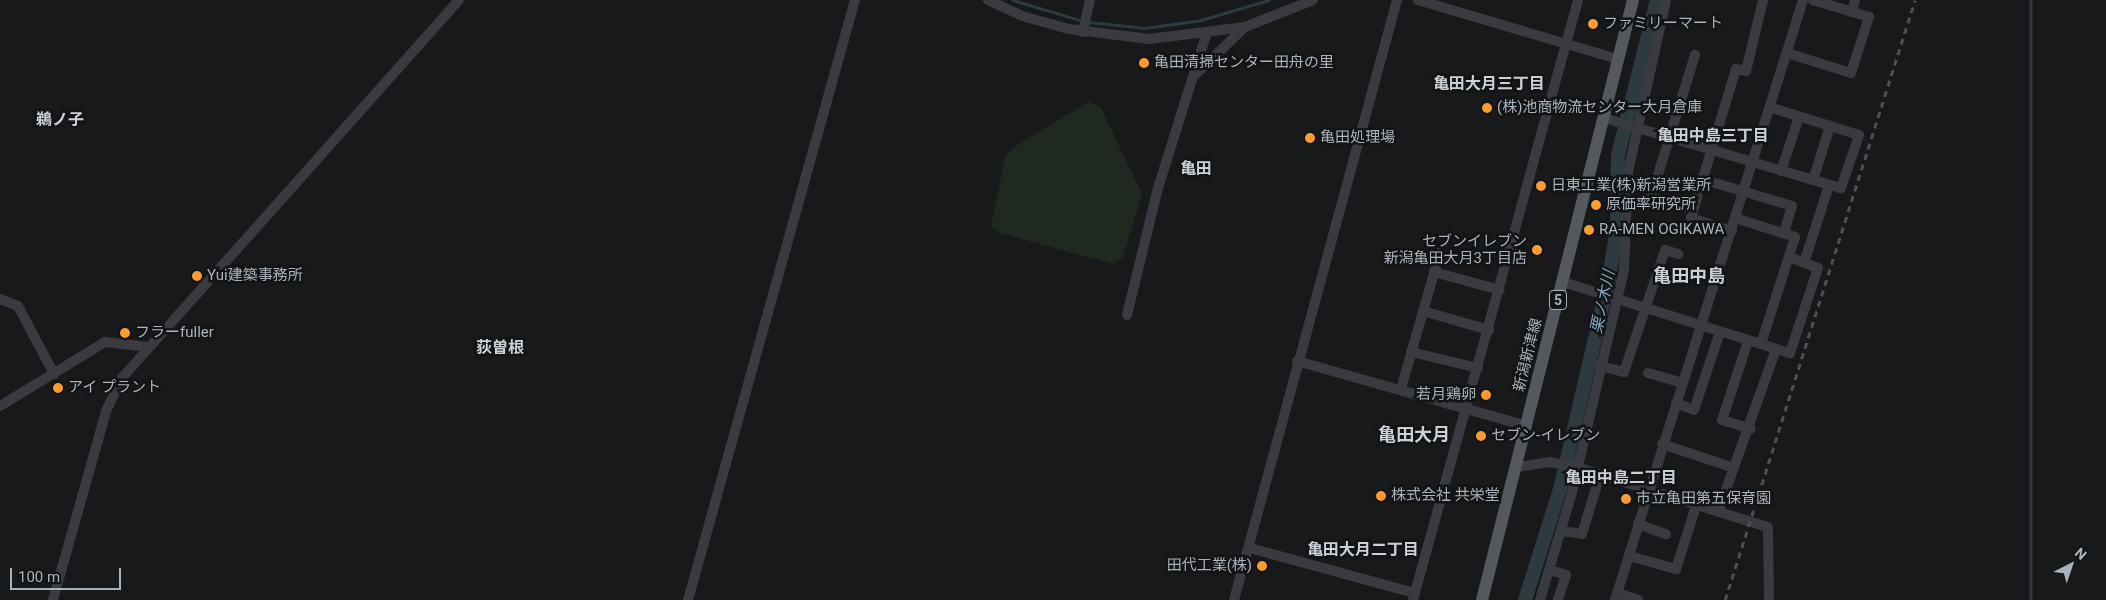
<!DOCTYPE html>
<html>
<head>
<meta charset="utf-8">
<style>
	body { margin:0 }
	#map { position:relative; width:2106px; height:600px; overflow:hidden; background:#18191b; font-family:Roboto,"Noto Sans JP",sans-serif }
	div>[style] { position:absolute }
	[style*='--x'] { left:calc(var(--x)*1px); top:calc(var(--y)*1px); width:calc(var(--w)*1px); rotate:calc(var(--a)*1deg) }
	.green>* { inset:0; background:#202920 }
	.stream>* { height:2.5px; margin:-1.25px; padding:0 1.25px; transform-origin:1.25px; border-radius:1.25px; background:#2d3a40 }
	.river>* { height:14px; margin:-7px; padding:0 7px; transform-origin:7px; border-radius:7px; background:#2d3a40 }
	.minor>* { height:10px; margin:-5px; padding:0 5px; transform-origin:5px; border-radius:5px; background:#393b40 }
	.major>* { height:12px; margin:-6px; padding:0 6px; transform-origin:6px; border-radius:6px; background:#55595f }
	.rail>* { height:2.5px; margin-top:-1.25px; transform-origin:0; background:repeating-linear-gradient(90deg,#4c5055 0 6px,transparent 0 11px) }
	.dots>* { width:14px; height:14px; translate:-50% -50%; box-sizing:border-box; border:2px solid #131416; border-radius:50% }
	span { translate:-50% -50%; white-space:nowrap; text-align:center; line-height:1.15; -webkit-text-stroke:5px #131416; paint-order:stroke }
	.shield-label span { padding:1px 4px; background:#131416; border:1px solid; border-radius:4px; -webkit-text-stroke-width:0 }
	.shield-label { font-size:14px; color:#aab2bb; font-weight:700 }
	.poi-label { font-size:15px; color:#aab2bb }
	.left { translate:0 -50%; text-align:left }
	.right { translate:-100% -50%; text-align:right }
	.street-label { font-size:15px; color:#aab2bb }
	.neighbourhood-label { font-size:16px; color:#cbd0d7; font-weight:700 }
	.water-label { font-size:16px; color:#80a5b8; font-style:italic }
	.quarter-label { font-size:18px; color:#cbd0d7; font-weight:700 }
	.north { position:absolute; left:2046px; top:540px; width:50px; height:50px; -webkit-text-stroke:4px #131416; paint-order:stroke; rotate:41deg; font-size:14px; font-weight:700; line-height:20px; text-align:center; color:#aab2bb }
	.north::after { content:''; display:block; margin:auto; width:18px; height:22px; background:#aab2bb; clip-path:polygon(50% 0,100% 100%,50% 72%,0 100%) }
	.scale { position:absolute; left:10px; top:568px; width:111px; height:22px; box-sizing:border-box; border:2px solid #aab2bb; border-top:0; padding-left:6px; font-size:15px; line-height:18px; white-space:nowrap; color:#aab2bb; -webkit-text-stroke:4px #131416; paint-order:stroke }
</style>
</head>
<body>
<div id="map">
	<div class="green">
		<i style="clip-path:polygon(1088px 102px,1100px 106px,1142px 194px,1123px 257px,1113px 264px,1000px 233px,991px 226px,1005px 157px,1014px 147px)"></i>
	</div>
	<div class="stream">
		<i style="--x:1013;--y:0;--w:73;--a:16.7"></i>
		<i style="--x:2031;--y:0;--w:600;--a:90"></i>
		<i style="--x:1089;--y:22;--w:56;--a:6.1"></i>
		<i style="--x:1145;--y:28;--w:57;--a:-8.1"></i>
		<i style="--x:1201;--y:20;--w:71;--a:-16.4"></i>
	</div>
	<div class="river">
		<i style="--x:1525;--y:600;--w:116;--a:-72.5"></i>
		<i style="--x:1560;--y:489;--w:216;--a:-76.9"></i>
		<i style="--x:1609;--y:279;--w:52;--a:-81.1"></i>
		<i style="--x:1617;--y:228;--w:73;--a:-89.2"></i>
		<i style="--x:1618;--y:155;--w:160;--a:-75.9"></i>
	</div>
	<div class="minor">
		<i style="--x:988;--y:0;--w:38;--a:25"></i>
		<i style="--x:1022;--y:16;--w:49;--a:15.5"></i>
		<i style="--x:1069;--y:29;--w:81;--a:7.1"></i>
		<i style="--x:1149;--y:39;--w:97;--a:-7.1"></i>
		<i style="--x:1245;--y:27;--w:73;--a:-21.7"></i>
		<i style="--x:1418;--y:0;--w:208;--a:16.5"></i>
		<i style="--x:1852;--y:12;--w:12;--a:-76"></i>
		<i style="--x:1083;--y:32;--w:33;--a:-78"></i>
		<i style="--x:1787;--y:53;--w:67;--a:17.4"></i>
		<i style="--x:1851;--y:73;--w:59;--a:-72.2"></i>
		<i style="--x:1869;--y:17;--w:59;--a:-163.1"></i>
		<i style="--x:1193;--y:77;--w:71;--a:-43.9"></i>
		<i style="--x:1604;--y:118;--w:247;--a:16.5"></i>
		<i style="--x:1841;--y:188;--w:56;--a:-71.2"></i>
		<i style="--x:1859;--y:135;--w:94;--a:-162.7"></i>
		<i style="--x:1781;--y:171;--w:57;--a:-71.6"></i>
		<i style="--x:1702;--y:179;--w:94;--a:16.7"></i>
		<i style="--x:1792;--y:206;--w:28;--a:107"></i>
		<i style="--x:1813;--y:180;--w:57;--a:-72.5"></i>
		<i style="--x:1693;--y:210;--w:44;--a:-162.8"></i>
		<i style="--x:1651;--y:197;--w:149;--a:-72.8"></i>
		<i style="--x:1735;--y:218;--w:63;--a:17.6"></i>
		<i style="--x:1795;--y:237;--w:112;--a:107.6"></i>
		<i style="--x:1732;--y:231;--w:43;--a:-162.4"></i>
		<i style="--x:1691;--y:218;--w:156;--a:-73.2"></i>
		<i style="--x:1736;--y:69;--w:10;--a:11"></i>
		<i style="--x:1746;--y:71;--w:73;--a:-76.5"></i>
		<i style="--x:1804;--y:263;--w:82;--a:-72.2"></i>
		<i style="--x:1434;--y:272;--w:68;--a:15.3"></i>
		<i style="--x:1563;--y:282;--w:238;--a:17.4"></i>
		<i style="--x:1790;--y:353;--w:89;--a:-71.8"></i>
		<i style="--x:1818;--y:268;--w:31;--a:-159"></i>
		<i style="--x:0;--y:299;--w:19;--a:21"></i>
		<i style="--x:18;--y:306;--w:77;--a:62.1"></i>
		<i style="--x:1423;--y:311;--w:69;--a:16.1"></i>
		<i style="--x:1127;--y:315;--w:131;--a:-76.3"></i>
		<i style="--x:1158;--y:188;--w:160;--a:-72.6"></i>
		<i style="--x:1748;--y:341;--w:83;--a:108.2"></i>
		<i style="--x:1722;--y:420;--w:30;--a:17"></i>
		<i style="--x:1411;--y:352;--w:69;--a:13.4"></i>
		<i style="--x:1297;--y:361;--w:239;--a:15.8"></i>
		<i style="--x:1600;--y:366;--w:25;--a:14"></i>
		<i style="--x:1624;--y:372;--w:129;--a:-71.4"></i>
		<i style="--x:1665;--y:250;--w:14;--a:17"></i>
		<i style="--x:1648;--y:373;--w:35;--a:16"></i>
		<i style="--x:1401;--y:389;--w:142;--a:-74.1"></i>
		<i style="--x:1676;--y:403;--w:19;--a:21"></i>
		<i style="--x:1694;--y:410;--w:82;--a:-71.6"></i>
		<i style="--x:0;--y:406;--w:123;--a:-31.4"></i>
		<i style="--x:105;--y:342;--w:44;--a:6.5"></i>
		<i style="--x:1662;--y:444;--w:76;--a:18.4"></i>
		<i style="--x:1518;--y:467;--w:32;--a:-9"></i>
		<i style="--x:1550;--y:462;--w:26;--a:11"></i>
		<i style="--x:1576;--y:467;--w:201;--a:17.4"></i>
		<i style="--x:1768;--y:527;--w:73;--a:89.2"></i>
		<i style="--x:1718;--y:512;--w:173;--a:-70.4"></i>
		<i style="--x:1638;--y:524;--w:30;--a:20"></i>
		<i style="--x:1561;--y:531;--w:21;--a:8"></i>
		<i style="--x:1582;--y:534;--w:62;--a:-73"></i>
		<i style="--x:1250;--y:548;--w:171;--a:15.3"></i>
		<i style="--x:1629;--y:556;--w:49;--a:15.5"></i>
		<i style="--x:1676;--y:569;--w:66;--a:-72.4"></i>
		<i style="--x:1550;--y:570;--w:17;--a:17"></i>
		<i style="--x:1566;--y:575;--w:26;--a:108"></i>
		<i style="--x:1617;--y:593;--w:22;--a:18"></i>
		<i style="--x:53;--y:600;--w:196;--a:-74.3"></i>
		<i style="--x:106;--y:411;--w:37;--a:-64"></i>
		<i style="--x:122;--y:378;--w:506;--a:-48.28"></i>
		<i style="--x:688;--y:600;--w:623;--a:-74.45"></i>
		<i style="--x:1234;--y:600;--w:622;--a:-74.8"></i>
		<i style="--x:1413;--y:600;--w:622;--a:-74.62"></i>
		<i style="--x:1540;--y:600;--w:109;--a:-73.4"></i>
		<i style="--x:1571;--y:496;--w:232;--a:-76.8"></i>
		<i style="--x:1624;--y:270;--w:98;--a:-87.7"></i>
		<i style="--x:1628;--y:172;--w:176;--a:-77.5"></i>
		<i style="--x:1615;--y:600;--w:629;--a:-72.6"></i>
	</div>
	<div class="major">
		<i style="--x:1482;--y:600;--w:619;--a:-75.87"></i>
	</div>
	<div class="rail">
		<i style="--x:1725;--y:600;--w:629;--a:-72.43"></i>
	</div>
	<div class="dots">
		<i style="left:1593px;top:24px;background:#fc9c30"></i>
		<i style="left:1144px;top:63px;background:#fc9c30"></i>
		<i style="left:1487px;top:108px;background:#fc9c30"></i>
		<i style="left:1310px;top:138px;background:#fc9c30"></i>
		<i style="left:1541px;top:186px;background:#fc9c30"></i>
		<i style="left:1596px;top:205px;background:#fc9c30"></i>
		<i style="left:1589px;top:230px;background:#fc9c30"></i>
		<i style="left:1537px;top:250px;background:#fc9c30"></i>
		<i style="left:197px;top:276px;background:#fc9c30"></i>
		<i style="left:125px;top:333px;background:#fc9c30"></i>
		<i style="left:58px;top:388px;background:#fc9c30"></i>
		<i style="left:1486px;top:395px;background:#fc9c30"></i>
		<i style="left:1481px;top:436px;background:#fc9c30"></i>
		<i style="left:1381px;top:496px;background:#fc9c30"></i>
		<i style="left:1626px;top:499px;background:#fc9c30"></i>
		<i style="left:1262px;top:566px;background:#fc9c30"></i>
	</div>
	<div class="shield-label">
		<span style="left:1558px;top:300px">5</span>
	</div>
	<div class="poi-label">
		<span class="left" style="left:1603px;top:24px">ファミリーマート</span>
		<span class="left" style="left:1154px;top:63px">亀田清掃センター田舟の里</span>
		<span class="left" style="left:1497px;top:108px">(株)池商物流センター大月倉庫</span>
		<span class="left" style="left:1320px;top:138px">亀田処理場</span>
		<span class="left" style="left:1551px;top:186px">日東工業(株)新潟営業所</span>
		<span class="left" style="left:1606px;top:205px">原価率研究所</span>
		<span class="left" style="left:1599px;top:230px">RA-MEN OGIKAWA</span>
		<span class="right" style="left:1527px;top:250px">セブンイレブン<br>新潟亀田大月3丁目店</span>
		<span class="left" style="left:207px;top:276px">Yui建築事務所</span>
		<span class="left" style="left:135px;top:333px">フラーfuller</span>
		<span class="left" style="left:68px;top:388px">アイ プラント</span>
		<span class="right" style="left:1476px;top:395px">若月鶏卵</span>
		<span class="left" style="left:1491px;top:436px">セブン-イレブン</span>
		<span class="left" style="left:1391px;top:496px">株式会社 共栄堂</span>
		<span class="left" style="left:1636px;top:499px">市立亀田第五保育園</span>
		<span class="right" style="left:1252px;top:566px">田代工業(株)</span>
	</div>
	<div class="street-label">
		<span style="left:1528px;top:355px;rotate:-76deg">新潟新津線</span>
	</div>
	<div class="neighbourhood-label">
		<span style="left:1489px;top:84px">亀田大月三丁目</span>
		<span style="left:60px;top:120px">鵜ノ子</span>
		<span style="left:1713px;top:136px">亀田中島三丁目</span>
		<span style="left:1196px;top:169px">亀田</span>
		<span style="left:500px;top:348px">荻曽根</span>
		<span style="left:1621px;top:478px">亀田中島二丁目</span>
		<span style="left:1363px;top:550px">亀田大月二丁目</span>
	</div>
	<div class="water-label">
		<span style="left:1603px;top:302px;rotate:-78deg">栗ノ木川</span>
	</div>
	<div class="quarter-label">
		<span style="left:1689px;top:276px">亀田中島</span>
		<span style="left:1414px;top:435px">亀田大月</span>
	</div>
	<div class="north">N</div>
	<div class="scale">100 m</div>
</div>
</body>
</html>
